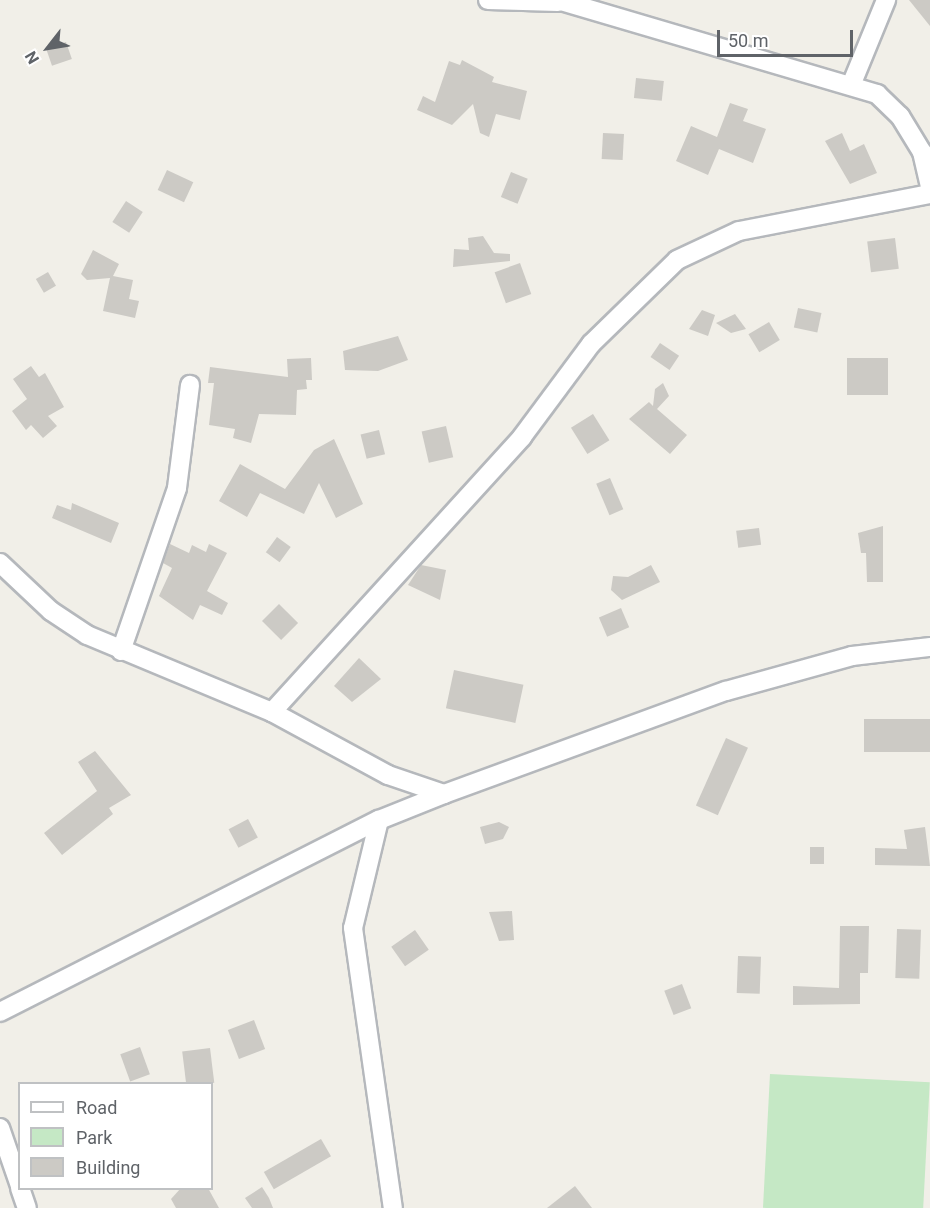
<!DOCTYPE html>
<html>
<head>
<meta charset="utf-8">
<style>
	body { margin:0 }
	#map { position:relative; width:930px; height:1208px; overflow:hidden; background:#f1efe8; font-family:Roboto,sans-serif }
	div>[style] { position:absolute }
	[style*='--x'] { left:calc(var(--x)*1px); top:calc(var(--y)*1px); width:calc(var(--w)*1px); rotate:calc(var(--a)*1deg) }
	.green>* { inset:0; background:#c5e8c5; transform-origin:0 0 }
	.building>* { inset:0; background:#cccac5; transform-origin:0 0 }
	.roads { filter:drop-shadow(2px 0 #b5b8bc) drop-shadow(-2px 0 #b5b8bc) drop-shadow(0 2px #b5b8bc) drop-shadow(0 -2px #b5b8bc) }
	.minor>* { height:18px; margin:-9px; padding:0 9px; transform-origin:9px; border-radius:9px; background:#fff }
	span { translate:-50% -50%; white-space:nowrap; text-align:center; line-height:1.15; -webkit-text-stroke:4.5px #fff; paint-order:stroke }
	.legend { position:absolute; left:18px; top:1082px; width:195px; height:108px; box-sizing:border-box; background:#fff; border:2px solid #bfc1c3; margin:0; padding:8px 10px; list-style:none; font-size:18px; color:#5f6368 }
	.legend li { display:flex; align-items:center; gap:12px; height:30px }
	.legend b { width:30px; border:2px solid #bfc1c3 }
	.north { position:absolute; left:18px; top:18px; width:60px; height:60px; -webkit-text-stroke:4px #fff; paint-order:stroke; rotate:239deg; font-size:16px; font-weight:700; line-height:24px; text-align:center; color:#5f6368 }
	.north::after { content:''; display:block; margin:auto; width:21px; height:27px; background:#5f6368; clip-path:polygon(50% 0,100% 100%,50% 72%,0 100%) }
	.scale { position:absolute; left:717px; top:30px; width:136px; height:27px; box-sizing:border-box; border:3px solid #5f6368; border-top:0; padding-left:8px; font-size:18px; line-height:21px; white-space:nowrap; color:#5f6368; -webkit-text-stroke:4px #fff; paint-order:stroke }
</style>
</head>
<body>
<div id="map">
	<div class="green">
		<i style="left:770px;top:1074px;width:160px;height:134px;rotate:3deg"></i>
	</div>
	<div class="building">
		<i style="clip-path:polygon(909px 0,930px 0,930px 26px)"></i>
		<i style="left:66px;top:42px;width:18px;height:21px;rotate:71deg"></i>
		<i style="clip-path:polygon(462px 60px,494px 77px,492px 82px,527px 91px,520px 120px,496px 114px,489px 137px,480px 133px,473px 104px,452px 125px,417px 110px,423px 96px,435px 102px,449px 61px,460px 65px)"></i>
		<i style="left:636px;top:78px;width:28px;height:20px;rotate:6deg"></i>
		<i style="clip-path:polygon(730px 103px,748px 109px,743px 121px,766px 129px,753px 163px,719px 149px,708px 175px,676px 161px,691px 126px,717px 137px)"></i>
		<i style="left:603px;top:133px;width:21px;height:26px;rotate:3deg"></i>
		<i style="clip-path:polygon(842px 133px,850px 151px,864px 144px,877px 173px,850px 184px,825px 141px)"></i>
		<i style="left:167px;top:170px;width:29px;height:22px;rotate:25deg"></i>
		<i style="left:511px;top:172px;width:18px;height:27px;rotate:22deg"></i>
		<i style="left:126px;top:201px;width:20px;height:25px;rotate:33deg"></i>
		<i style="clip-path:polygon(483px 236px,494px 253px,510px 254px,510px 261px,453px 267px,454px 249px,469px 250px,468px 238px)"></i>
		<i style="left:895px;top:238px;width:31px;height:28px;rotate:83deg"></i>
		<i style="clip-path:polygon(93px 250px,119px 264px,113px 276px,133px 280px,129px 299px,139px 301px,135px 318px,103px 311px,110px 278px,87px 280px,81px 274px)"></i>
		<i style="left:520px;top:263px;width:33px;height:27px;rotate:70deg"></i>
		<i style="left:48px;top:272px;width:16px;height:14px;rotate:60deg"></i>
		<i style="left:798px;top:308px;width:24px;height:20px;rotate:12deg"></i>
		<i style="clip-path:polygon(702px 310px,715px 315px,708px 336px,689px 329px)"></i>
		<i style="clip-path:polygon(735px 314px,746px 329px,731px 333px,716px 323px)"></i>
		<i style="left:769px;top:322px;width:21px;height:24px;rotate:59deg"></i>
		<i style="clip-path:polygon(398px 336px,408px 360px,378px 371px,345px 370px,343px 351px)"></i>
		<i style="left:660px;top:343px;width:23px;height:17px;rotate:34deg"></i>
		<i style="clip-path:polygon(311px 358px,312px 380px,306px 380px,307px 389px,297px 390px,296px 415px,259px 414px,251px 443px,233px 438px,235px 429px,209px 425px,214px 383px,208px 383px,210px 367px,288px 377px,287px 359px)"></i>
		<i style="left:847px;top:358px;width:41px;height:37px"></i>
		<i style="clip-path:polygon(31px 366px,39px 377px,45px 373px,64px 407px,48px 416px,57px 426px,43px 438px,31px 425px,26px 430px,12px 411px,27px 399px,13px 379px)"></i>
		<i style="clip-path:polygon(663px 383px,669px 396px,657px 409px,687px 435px,670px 454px,629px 419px,649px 402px,653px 406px,655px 389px)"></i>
		<i style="left:593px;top:414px;width:31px;height:26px;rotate:58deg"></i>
		<i style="left:446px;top:426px;width:32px;height:25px;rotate:77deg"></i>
		<i style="left:379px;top:430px;width:25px;height:19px;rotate:76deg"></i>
		<i style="clip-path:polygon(334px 439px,363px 504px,336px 518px,319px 483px,304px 514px,260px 493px,247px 517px,219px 501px,240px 464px,285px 489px,314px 450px)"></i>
		<i style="left:610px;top:478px;width:34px;height:15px;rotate:67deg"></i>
		<i style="clip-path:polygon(72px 503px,119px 523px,111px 543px,52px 518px,57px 505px,71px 510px)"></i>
		<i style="clip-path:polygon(883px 526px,883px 582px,867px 582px,866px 553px,861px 553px,858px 533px)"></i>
		<i style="left:759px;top:528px;width:17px;height:23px;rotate:83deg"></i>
		<i style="left:277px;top:537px;width:17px;height:19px;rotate:36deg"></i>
		<i style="clip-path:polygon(170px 544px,189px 553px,192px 545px,206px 552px,209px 544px,227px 553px,207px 591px,228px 603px,222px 615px,200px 605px,193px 620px,159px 596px,172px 568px,163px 563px)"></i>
		<i style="clip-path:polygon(421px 565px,446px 570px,440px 600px,408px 585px)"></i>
		<i style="clip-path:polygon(651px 565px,660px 582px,622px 600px,611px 590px,613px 576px,628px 577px)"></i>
		<i style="left:279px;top:604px;width:27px;height:24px;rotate:45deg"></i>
		<i style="left:621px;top:608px;width:21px;height:24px;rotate:67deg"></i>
		<i style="clip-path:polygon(359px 658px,381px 679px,352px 702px,334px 686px)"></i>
		<i style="left:454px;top:670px;width:71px;height:39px;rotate:12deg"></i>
		<i style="left:930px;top:719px;width:33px;height:66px;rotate:90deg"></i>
		<i style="left:726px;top:738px;width:24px;height:74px;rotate:24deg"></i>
		<i style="clip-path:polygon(95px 751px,131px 795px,109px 808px,113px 814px,62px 855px,44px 833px,97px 791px,78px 762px)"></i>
		<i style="left:248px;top:819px;width:21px;height:22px;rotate:62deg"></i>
		<i style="clip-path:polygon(499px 822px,509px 827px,503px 839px,485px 844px,480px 827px)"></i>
		<i style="clip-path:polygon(925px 827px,930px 866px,875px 865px,875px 848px,907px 849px,904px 830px)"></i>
		<i style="left:810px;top:847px;width:14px;height:17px"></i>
		<i style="clip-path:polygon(512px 911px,514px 940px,499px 941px,489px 912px)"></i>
		<i style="clip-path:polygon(840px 926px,869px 926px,868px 973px,860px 973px,860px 1004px,793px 1005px,793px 986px,839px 988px)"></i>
		<i style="left:897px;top:929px;width:24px;height:49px;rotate:2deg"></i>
		<i style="left:415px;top:930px;width:24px;height:29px;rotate:55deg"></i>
		<i style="left:738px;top:956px;width:23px;height:37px;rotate:2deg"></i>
		<i style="left:682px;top:984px;width:26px;height:19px;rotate:69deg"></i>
		<i style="left:254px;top:1020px;width:31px;height:28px;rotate:69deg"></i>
		<i style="left:140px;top:1047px;width:29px;height:21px;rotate:70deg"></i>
		<i style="left:210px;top:1048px;width:35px;height:28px;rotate:83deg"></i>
		<i style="left:321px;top:1139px;width:20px;height:66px;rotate:60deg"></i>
		<i style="clip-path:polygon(575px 1186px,592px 1208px,547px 1208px)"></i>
		<i style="clip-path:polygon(262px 1187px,269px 1198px,273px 1208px,252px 1208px,245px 1198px)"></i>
		<i style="clip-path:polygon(181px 1188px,208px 1188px,219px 1208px,176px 1208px,171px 1199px)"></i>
	</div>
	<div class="roads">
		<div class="minor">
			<i style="--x:488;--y:0;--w:70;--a:1.6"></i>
			<i style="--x:558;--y:0;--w:333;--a:16.4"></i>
			<i style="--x:877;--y:94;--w:32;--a:44"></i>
			<i style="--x:900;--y:116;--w:42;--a:58.6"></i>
			<i style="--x:922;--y:152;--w:37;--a:77"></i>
			<i style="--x:852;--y:83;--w:90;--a:-67.7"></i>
			<i style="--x:0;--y:563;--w:70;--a:43.3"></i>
			<i style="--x:51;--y:611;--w:43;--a:33.7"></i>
			<i style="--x:87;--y:635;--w:200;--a:22.6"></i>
			<i style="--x:272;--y:712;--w:132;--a:28.5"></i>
			<i style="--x:388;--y:775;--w:59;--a:18.7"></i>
			<i style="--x:121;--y:651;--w:172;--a:-71"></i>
			<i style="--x:177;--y:488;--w:104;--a:-82.8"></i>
			<i style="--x:272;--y:712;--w:372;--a:-47.7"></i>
			<i style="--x:522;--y:437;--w:116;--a:-53.4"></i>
			<i style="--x:591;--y:344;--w:120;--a:-44.3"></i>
			<i style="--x:677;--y:260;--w:68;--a:-25.1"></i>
			<i style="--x:739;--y:231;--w:195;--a:-11"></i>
			<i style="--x:379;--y:820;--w:111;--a:103.5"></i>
			<i style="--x:353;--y:928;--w:283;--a:81.9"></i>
			<i style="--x:0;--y:1012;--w:425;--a:-26.9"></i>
			<i style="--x:379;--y:820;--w:70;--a:-21.8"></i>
			<i style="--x:444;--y:794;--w:300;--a:-20.1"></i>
			<i style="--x:726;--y:691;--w:131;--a:-15.5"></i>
			<i style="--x:852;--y:656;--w:79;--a:-6.6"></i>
			<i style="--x:0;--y:1128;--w:61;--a:71"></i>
			<i style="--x:20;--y:1188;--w:21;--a:71"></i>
		</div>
	</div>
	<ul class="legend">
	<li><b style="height:8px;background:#fff"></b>Road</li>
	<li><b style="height:16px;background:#c5e8c5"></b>Park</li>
	<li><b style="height:16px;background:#cccac5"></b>Building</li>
	</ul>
	<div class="north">N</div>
	<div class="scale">50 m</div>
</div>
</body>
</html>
